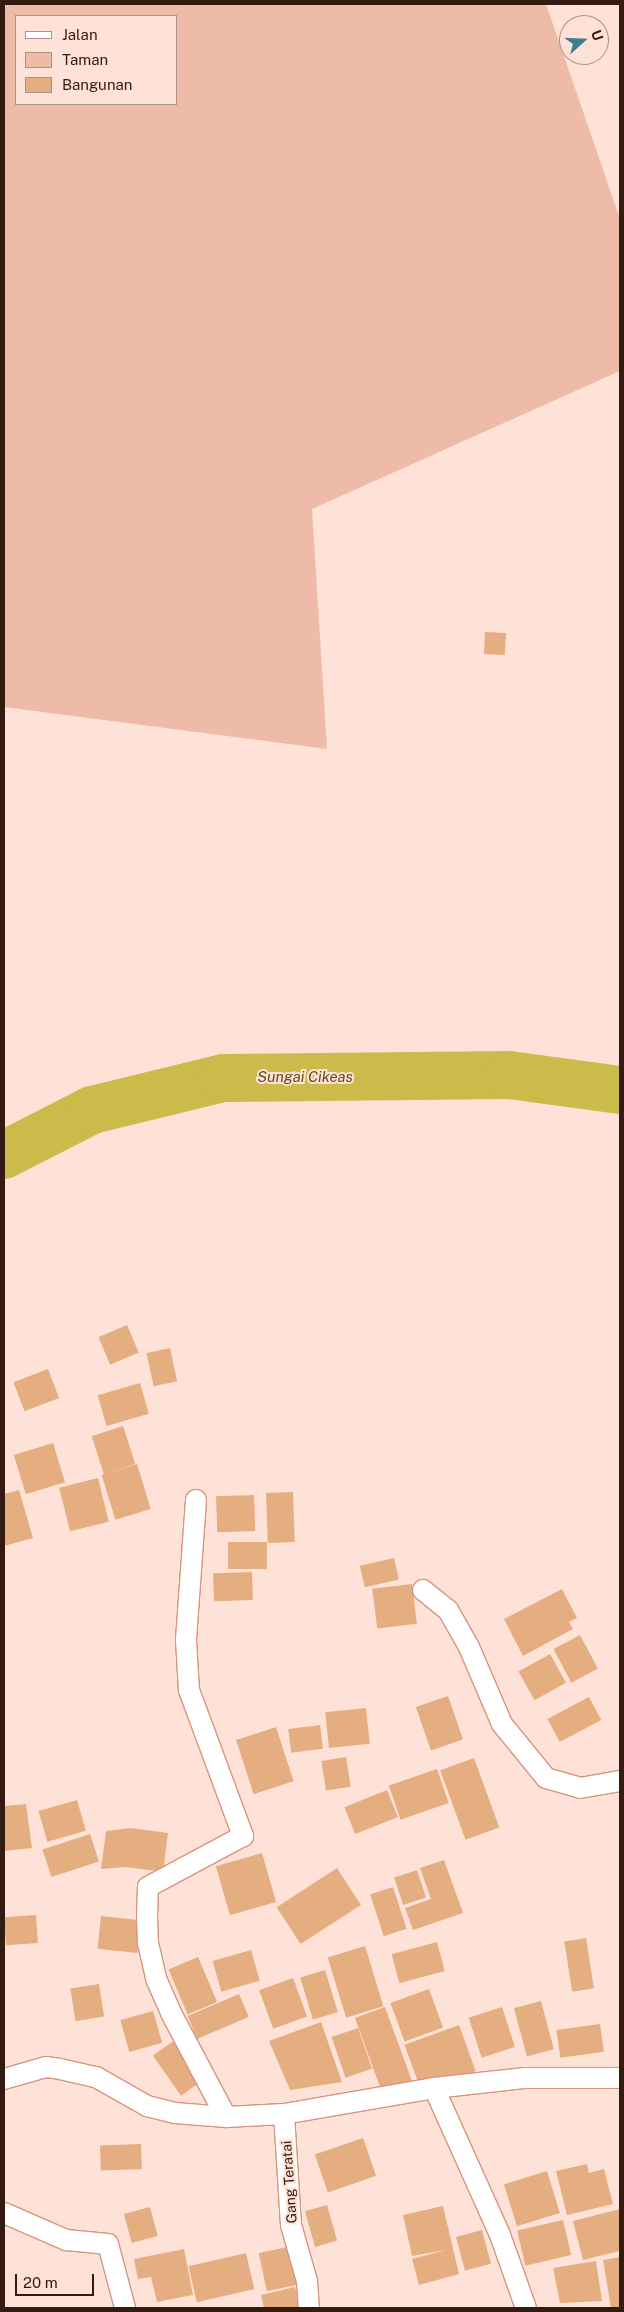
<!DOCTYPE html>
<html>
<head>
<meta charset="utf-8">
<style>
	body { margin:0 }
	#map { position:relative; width:624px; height:2312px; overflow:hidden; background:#fee1d7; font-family:"Public Sans",sans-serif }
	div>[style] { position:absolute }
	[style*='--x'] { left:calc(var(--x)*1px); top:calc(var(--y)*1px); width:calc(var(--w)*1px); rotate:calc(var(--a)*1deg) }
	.green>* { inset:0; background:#eebba9 }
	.river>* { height:48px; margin:-24px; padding:0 24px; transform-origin:24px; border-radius:24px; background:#ccba4b }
	.building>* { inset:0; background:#e5ae81; transform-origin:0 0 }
	.roads { filter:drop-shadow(1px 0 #d7947d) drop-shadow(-1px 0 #d7947d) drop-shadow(0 1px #d7947d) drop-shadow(0 -1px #d7947d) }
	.street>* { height:20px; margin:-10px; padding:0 10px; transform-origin:10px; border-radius:10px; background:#fff }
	span { translate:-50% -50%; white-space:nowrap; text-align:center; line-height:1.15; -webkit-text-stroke:4px #fee1d7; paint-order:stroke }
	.street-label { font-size:14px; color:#341a11 }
	.water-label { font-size:15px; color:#584f13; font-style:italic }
	.frame { position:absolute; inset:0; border:5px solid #341a11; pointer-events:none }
	.legend { position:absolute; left:15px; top:15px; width:162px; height:90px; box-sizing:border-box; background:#fee1d7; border:1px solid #ad9188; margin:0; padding:6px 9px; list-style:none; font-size:15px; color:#341a11 }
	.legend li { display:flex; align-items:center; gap:10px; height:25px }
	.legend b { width:25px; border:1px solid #ad9188 }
	.north { position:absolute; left:559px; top:15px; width:50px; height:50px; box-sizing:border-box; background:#fee1d7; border:1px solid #ad9188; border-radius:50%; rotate:70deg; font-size:14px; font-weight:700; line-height:20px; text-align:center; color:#341a11 }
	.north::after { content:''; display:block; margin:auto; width:18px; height:22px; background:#3e7e92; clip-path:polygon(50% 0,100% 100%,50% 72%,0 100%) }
	.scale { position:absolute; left:15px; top:2274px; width:79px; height:22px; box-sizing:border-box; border:2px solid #341a11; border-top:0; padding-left:6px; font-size:15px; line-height:18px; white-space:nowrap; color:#341a11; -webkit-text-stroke:4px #fee1d7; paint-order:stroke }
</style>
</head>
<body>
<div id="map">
	<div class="green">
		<i style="clip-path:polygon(evenodd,4px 4px,546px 4px,620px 219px,620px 371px,312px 509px,327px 749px,4px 707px,4px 4px,16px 16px,176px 16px,176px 104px,16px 104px,16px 16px)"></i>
	</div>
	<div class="river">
		<i style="--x:4;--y:1155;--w:99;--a:-27.1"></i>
		<i style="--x:92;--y:1110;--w:135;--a:-13.7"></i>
		<i style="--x:223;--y:1078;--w:286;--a:-0.6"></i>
		<i style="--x:509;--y:1075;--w:112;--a:7.7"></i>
	</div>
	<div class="building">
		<i style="left:485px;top:632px;width:21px;height:22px;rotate:3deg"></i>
		<i style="left:127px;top:1325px;width:30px;height:31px;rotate:67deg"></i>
		<i style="left:170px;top:1348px;width:34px;height:24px;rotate:78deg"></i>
		<i style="left:48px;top:1369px;width:31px;height:37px;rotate:69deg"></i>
		<i style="left:140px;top:1383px;width:32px;height:44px;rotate:74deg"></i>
		<i style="left:123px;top:1426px;width:40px;height:33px;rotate:72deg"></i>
		<i style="left:53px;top:1443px;width:41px;height:41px;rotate:73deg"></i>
		<i style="left:137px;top:1464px;width:47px;height:37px;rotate:73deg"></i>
		<i style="left:98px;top:1478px;width:45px;height:40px;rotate:76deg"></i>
		<i style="clip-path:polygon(19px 1490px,33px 1538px,4px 1546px,4px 1494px)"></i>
		<i style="left:293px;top:1492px;width:50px;height:27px;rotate:88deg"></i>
		<i style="left:254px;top:1495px;width:36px;height:38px;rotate:88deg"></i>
		<i style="left:228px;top:1542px;width:39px;height:27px"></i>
		<i style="left:394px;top:1558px;width:22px;height:35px;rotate:77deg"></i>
		<i style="left:252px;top:1572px;width:28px;height:39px;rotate:88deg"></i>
		<i style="left:412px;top:1584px;width:40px;height:40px;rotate:83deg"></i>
		<i style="clip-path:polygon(562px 1589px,577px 1618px,569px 1622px,573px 1629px,523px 1656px,504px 1619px)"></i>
		<i style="left:580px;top:1635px;width:38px;height:30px;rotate:62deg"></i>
		<i style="left:550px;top:1654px;width:33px;height:36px;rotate:61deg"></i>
		<i style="left:448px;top:1696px;width:46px;height:34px;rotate:71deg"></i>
		<i style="left:589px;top:1697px;width:26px;height:47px;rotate:62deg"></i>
		<i style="left:366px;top:1708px;width:36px;height:41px;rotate:84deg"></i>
		<i style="left:320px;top:1725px;width:24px;height:32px;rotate:83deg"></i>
		<i style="left:276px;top:1727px;width:57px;height:42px;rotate:72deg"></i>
		<i style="left:346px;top:1757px;width:30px;height:25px;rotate:81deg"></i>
		<i style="left:474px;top:1758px;width:74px;height:36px;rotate:70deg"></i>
		<i style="left:437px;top:1769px;width:36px;height:51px;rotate:71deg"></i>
		<i style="left:387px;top:1790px;width:29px;height:46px;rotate:68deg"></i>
		<i style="left:77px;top:1800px;width:32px;height:40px;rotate:74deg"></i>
		<i style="clip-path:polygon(26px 1804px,32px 1848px,4px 1851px,4px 1806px)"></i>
		<i style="clip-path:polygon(131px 1828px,168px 1833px,163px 1872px,126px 1867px,101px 1869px,106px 1831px)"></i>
		<i style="left:90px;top:1834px;width:29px;height:50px;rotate:72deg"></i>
		<i style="left:262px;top:1853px;width:51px;height:48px;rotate:74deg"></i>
		<i style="clip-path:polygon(444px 1860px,463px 1913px,413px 1930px,405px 1908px,431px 1899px,420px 1868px)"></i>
		<i style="left:337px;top:1868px;width:44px;height:72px;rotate:57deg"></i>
		<i style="left:417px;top:1870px;width:29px;height:24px;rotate:72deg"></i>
		<i style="left:393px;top:1887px;width:44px;height:24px;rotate:72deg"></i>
		<i style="left:36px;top:1915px;width:28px;height:32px;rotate:86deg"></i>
		<i style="left:101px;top:1916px;width:40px;height:33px;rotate:6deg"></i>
		<i style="left:586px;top:1938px;width:51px;height:22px;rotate:81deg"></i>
		<i style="left:437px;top:1942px;width:30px;height:47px;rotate:75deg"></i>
		<i style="left:365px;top:1946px;width:63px;height:39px;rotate:73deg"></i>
		<i style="left:251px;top:1950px;width:32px;height:40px;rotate:74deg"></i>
		<i style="left:198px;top:1957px;width:49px;height:32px;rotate:67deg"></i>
		<i style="left:325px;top:1970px;width:44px;height:26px;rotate:73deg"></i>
		<i style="left:293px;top:1978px;width:41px;height:36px;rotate:70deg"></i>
		<i style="left:99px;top:1984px;width:33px;height:29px;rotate:81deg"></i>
		<i style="left:429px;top:1989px;width:41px;height:41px;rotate:70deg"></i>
		<i style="left:239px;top:1994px;width:25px;height:56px;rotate:67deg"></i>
		<i style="left:541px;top:2001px;width:50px;height:28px;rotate:75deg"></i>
		<i style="left:385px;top:2007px;width:83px;height:32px;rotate:70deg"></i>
		<i style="left:502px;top:2007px;width:42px;height:35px;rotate:72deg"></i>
		<i style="left:153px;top:2011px;width:33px;height:34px;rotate:74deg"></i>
		<i style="clip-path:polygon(321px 2022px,342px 2082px,290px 2090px,269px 2041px)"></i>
		<i style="left:600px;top:2024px;width:28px;height:44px;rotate:82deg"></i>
		<i style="left:459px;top:2025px;width:49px;height:58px;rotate:70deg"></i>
		<i style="left:358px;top:2028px;width:43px;height:28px;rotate:71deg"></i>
		<i style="left:175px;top:2040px;width:49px;height:27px;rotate:55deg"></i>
		<i style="left:363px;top:2138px;width:40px;height:51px;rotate:71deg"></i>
		<i style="left:141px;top:2144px;width:25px;height:41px;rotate:88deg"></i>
		<i style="clip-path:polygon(587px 2164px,589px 2173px,604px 2169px,613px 2204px,567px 2215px,556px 2171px)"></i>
		<i style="left:547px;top:2171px;width:44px;height:45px;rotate:73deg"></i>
		<i style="left:327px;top:2205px;width:37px;height:23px;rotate:74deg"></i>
		<i style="clip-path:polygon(443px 2206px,459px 2274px,419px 2285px,412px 2259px,446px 2250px,412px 2256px,403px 2215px)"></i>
		<i style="left:150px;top:2207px;width:30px;height:27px;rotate:75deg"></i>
		<i style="clip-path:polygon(620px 2209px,620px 2251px,583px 2260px,573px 2221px)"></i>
		<i style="left:563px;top:2220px;width:36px;height:47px;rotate:77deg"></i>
		<i style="left:482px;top:2230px;width:35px;height:27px;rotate:75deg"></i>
		<i style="left:292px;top:2246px;width:39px;height:34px;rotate:78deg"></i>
		<i style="clip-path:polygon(184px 2249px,193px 2295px,157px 2302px,151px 2277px,138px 2279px,134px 2259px)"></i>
		<i style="left:246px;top:2253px;width:37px;height:59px;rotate:77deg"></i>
		<i style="clip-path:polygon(620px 2257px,620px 2308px,611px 2308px,603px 2260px)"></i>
		<i style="clip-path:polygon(596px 2261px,602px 2301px,560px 2303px,553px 2268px)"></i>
		<i style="clip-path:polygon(295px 2287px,300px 2308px,264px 2308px,261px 2295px)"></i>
	</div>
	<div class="roads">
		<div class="street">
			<i style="--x:196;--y:1500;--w:140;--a:94.1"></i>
			<i style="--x:186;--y:1640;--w:50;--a:86.6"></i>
			<i style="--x:189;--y:1690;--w:156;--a:69.7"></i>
			<i style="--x:243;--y:1836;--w:108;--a:151.8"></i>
			<i style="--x:148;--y:1887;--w:30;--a:92"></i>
			<i style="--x:147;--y:1917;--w:26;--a:88"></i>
			<i style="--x:148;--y:1943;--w:39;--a:77"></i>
			<i style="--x:157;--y:1981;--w:35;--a:66"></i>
			<i style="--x:171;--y:2013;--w:118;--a:62.1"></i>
			<i style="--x:423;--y:1590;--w:32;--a:39"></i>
			<i style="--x:448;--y:1610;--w:43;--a:60.4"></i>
			<i style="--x:469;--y:1647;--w:84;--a:66.8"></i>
			<i style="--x:502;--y:1724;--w:70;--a:50.8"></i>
			<i style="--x:546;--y:1778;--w:35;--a:16"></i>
			<i style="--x:580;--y:1788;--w:41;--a:-9.9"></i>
			<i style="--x:4;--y:2079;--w:44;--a:-15.9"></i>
			<i style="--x:46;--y:2067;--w:14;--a:8"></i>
			<i style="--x:60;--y:2069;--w:37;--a:13"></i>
			<i style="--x:96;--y:2077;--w:59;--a:29.6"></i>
			<i style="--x:147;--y:2106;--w:29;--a:14"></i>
			<i style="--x:175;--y:2113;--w:51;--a:4.5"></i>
			<i style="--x:226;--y:2117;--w:58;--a:-3"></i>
			<i style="--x:284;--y:2114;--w:152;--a:-9.8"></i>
			<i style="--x:434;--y:2088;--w:92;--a:-6.3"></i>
			<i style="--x:525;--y:2078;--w:95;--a:0"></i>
			<i style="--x:434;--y:2088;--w:161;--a:65.8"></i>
			<i style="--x:500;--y:2235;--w:77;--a:70.4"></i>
			<i style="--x:284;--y:2114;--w:111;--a:86.4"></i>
			<i style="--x:291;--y:2225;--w:58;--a:74.1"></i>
			<i style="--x:307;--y:2281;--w:27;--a:86"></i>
			<i style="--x:4;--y:2213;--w:68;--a:23.5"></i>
			<i style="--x:66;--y:2240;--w:42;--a:5.4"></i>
			<i style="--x:108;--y:2244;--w:66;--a:75.1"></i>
		</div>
	</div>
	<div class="street-label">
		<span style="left:289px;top:2182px;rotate:-94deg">Gang Teratai</span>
	</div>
	<div class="water-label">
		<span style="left:305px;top:1077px">Sungai Cikeas</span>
	</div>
	<div class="frame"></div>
	<ul class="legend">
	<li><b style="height:6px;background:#fff"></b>Jalan</li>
	<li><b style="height:14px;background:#eebba9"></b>Taman</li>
	<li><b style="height:14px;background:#e5ae81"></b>Bangunan</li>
	</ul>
	<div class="north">U</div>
	<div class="scale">20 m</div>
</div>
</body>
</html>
